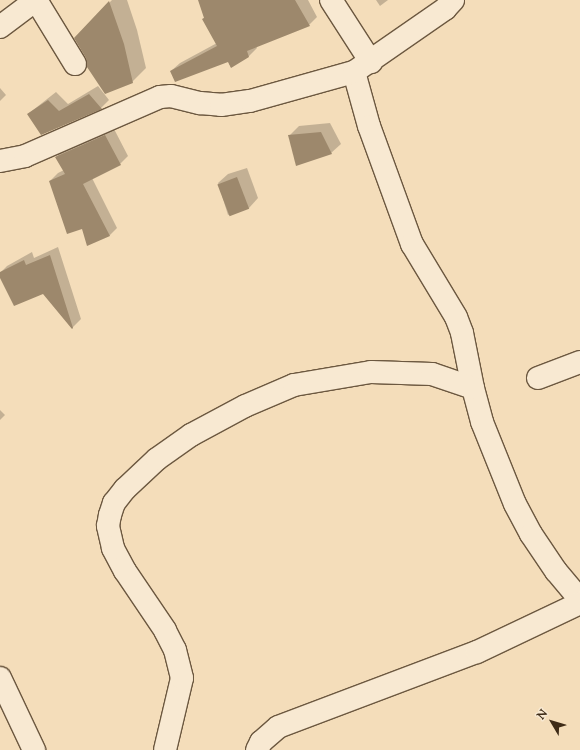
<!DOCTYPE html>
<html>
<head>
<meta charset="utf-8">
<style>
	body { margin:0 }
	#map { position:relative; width:580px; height:750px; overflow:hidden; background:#f4ddba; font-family:"Sorts Mill Goudy",serif }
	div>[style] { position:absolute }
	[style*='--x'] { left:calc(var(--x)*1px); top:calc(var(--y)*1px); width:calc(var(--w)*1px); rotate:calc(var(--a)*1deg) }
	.shadow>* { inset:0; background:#0003 }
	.building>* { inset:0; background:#9d886c; transform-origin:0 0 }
	.roads { filter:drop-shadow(1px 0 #6c5840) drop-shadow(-1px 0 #6c5840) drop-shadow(0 1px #6c5840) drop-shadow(0 -1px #6c5840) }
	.street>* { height:22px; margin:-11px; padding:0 11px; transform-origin:11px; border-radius:11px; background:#f8e9d2 }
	span { translate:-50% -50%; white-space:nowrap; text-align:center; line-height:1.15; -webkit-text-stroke:3px #f8e9d2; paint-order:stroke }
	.north { position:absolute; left:532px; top:702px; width:40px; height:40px; -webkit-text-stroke:3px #f8e9d2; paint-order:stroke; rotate:308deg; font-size:11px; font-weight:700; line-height:16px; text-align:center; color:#3e2b17 }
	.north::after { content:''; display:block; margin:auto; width:14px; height:18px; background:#3e2b17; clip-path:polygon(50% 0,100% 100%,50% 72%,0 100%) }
</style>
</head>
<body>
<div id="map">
	<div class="shadow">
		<i style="clip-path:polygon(112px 0,127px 0,137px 30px,146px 68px,132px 82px,87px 58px,75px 38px)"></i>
		<i style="clip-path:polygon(199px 0,308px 0,317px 17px,309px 25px,256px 46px,257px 48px,249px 56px,231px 67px,228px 61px,171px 71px,180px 63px,217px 43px,203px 19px,205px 17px)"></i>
		<i style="clip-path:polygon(376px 0,388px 0,380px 6px)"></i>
		<i style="clip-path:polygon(98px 86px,109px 100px,101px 108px,28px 114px,56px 92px,68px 104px)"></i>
		<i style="clip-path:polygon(0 88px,6px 95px,0 101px)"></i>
		<i style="clip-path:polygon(330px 123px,341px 144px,331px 153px,289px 136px,299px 126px)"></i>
		<i style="clip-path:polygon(113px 127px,128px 156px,120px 164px,92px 178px,117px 228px,109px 236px,82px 227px,50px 181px,58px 173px,64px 170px,56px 157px,64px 149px)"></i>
		<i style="clip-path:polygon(247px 168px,258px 198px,249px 208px,228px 215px,218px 183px,228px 174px)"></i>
		<i style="clip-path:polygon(58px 247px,81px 319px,72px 328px,44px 292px,0 275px,0 273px,7px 266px,32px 252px,34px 258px)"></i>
		<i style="clip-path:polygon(0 410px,5px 415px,0 420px)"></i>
	</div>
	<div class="building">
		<i style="clip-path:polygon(198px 0,295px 0,310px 26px,247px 51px,249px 57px,231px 68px,228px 62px,175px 82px,170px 71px,217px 46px,202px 19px,204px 18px)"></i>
		<i style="clip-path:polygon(109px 1px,124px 44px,133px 83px,105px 94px,87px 67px,86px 58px,74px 38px)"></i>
		<i style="clip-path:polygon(89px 94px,102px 109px,41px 135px,27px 114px,48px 100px,59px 111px)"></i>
		<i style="clip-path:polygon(321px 132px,332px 154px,296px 166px,288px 135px)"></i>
		<i style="clip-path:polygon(105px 135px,121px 165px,83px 184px,110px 236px,87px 246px,82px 229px,67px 234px,49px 181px,65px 174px,55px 157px)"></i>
		<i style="left:237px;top:177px;width:34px;height:21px;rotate:69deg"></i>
		<i style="clip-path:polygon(50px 255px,73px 328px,72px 329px,43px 294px,14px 306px,0 278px,0 272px,24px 260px,26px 265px)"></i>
	</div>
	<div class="roads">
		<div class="street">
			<i style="--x:331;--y:0;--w:74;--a:57.2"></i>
			<i style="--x:0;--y:27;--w:45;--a:-36.9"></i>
			<i style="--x:36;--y:0;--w:75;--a:58.6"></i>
			<i style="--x:354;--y:72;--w:56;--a:74.5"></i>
			<i style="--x:369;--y:126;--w:126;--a:70"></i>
			<i style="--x:412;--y:244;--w:85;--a:58.9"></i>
			<i style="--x:456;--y:317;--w:17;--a:69"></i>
			<i style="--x:462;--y:333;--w:56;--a:78.7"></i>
			<i style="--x:473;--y:388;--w:35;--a:75"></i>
			<i style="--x:482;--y:422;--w:88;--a:68.1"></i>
			<i style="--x:515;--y:504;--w:34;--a:62"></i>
			<i style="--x:531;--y:534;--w:45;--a:56"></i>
			<i style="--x:556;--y:571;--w:38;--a:50"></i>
			<i style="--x:0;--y:161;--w:25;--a:-11"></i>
			<i style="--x:25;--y:156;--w:147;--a:-23.6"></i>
			<i style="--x:160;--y:97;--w:11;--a:-5"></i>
			<i style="--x:171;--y:96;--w:30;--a:14"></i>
			<i style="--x:200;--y:103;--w:21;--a:5"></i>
			<i style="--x:221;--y:105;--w:29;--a:-8"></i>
			<i style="--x:250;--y:101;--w:108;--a:-15.6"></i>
			<i style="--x:354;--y:72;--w:111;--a:-34.7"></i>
			<i style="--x:445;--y:9;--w:12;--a:-48"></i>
			<i style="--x:538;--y:378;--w:45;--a:-20.9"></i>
			<i style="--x:0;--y:678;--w:80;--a:64.7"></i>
			<i style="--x:165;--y:750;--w:74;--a:-76.7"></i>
			<i style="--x:182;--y:678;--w:29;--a:-104"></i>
			<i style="--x:175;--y:650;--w:22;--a:-117"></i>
			<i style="--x:165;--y:630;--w:71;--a:-124.1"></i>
			<i style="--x:125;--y:571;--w:26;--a:-118"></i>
			<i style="--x:113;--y:548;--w:23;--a:-103"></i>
			<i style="--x:108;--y:526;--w:11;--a:-80"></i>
			<i style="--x:110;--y:515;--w:13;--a:-72"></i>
			<i style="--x:114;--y:503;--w:18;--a:-52"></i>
			<i style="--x:125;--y:489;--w:44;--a:-43.2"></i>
			<i style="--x:157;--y:459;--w:42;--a:-35.2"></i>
			<i style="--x:191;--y:435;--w:61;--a:-28.2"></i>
			<i style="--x:245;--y:406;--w:53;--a:-23.2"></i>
			<i style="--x:294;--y:385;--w:78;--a:-9.6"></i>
			<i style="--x:371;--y:372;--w:61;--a:1.9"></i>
			<i style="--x:432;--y:374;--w:43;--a:18.9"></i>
			<i style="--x:257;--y:750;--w:9;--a:-63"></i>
			<i style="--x:261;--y:742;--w:23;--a:-41"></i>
			<i style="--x:278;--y:727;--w:213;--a:-20.7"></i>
			<i style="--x:477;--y:652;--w:114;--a:-25.4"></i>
		</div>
	</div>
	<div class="north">N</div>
</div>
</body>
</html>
